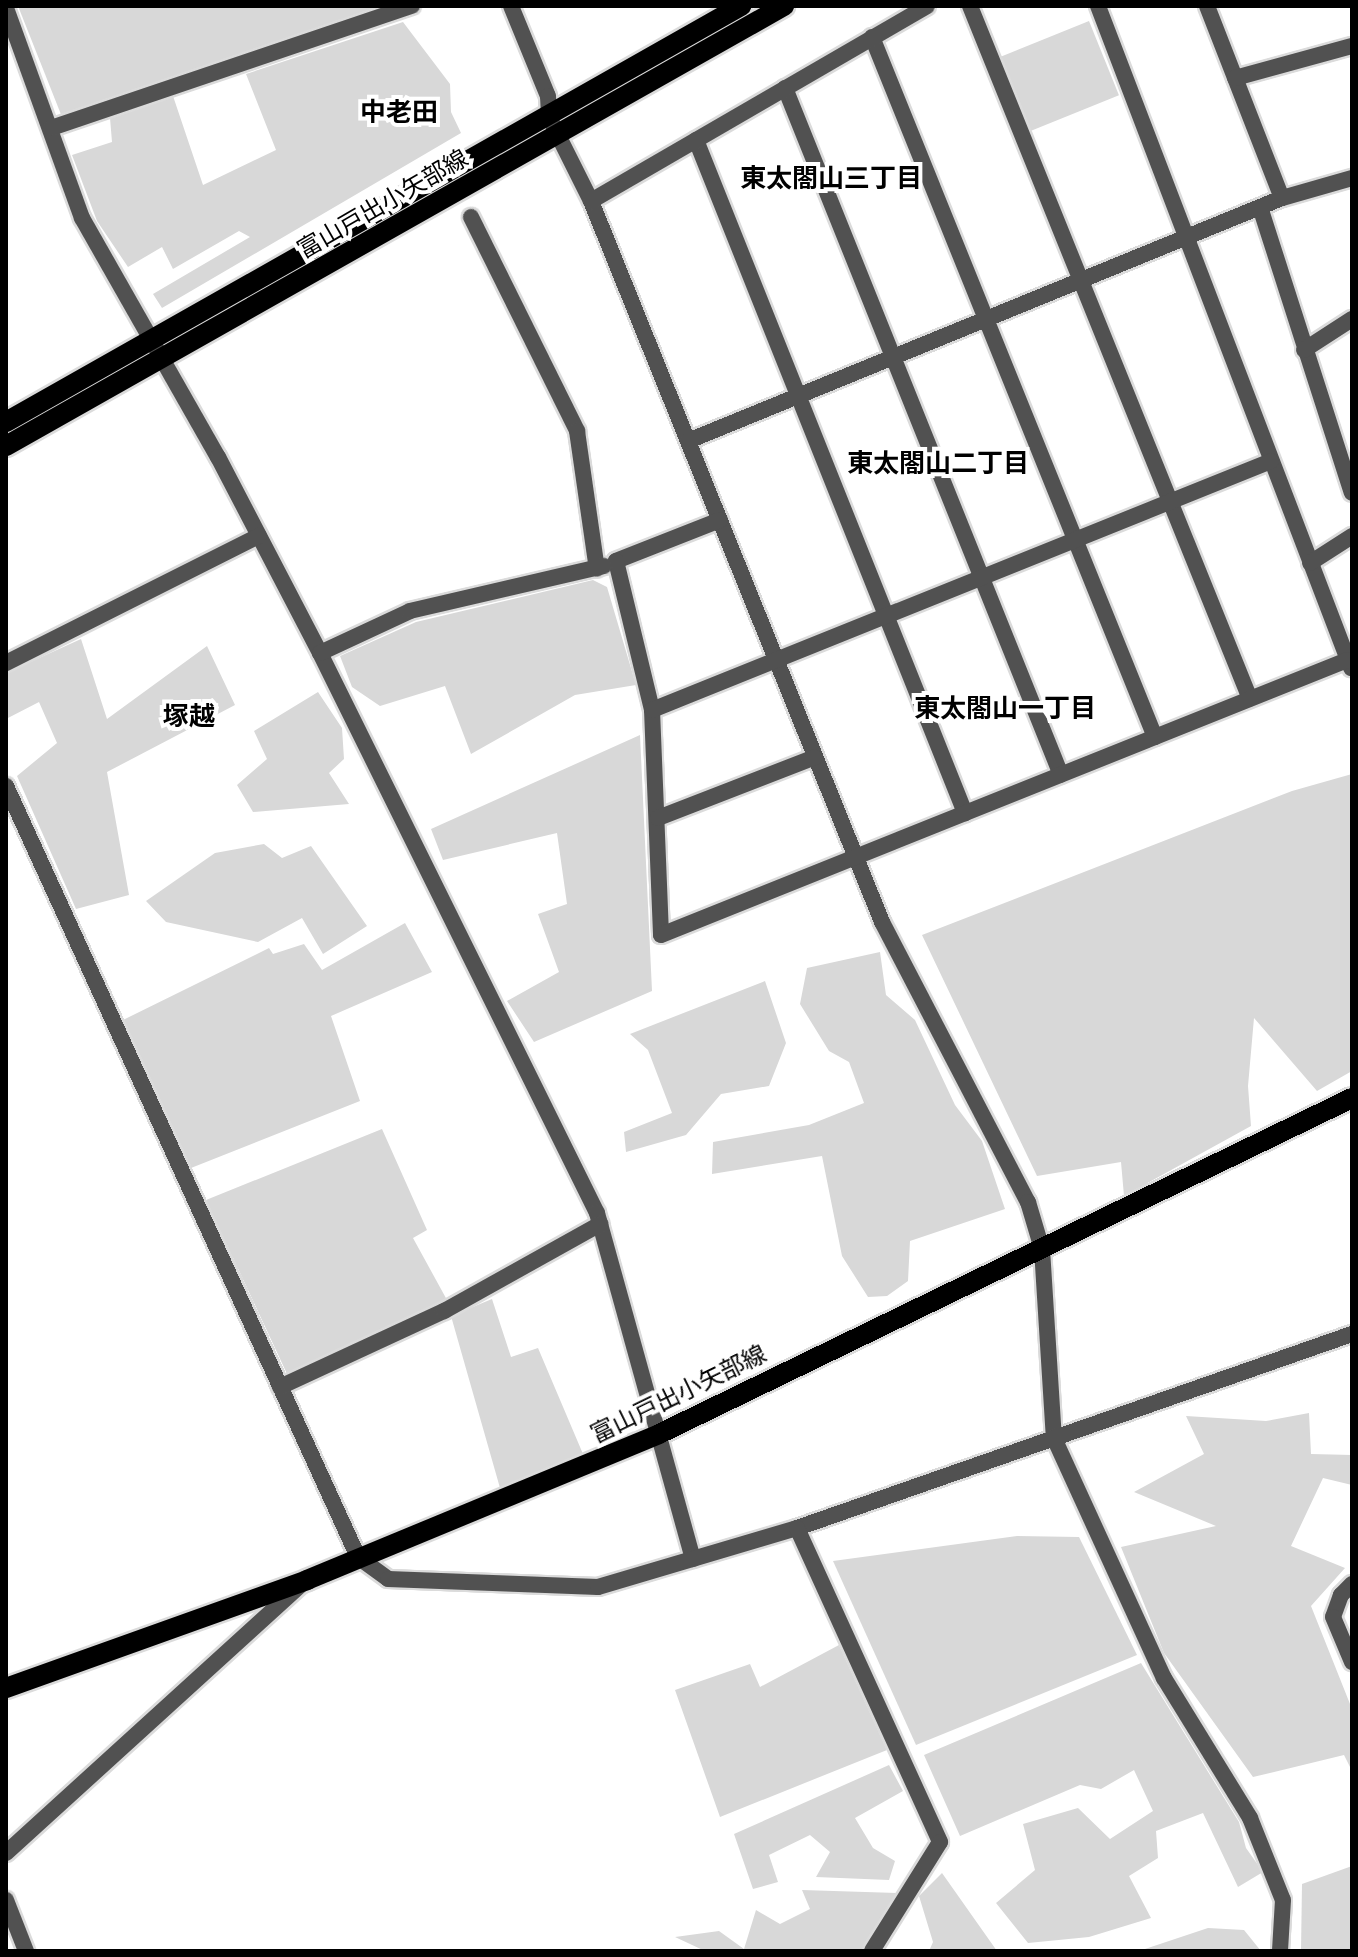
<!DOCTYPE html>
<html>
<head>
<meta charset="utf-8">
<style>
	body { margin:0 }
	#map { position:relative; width:1358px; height:1957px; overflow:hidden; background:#fff; font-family:Lato,"Noto Sans JP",sans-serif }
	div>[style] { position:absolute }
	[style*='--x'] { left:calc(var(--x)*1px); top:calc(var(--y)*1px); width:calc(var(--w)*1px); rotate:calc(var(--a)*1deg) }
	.green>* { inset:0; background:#d8d8d8; transform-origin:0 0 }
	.roads { filter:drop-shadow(2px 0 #dbdbdb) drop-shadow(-2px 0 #dbdbdb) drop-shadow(0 2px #dbdbdb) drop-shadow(0 -2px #dbdbdb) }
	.street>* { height:16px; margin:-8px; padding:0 8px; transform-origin:8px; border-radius:8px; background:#515151 }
	.primary>* { height:20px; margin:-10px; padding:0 10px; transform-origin:10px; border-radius:10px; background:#000 }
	span { translate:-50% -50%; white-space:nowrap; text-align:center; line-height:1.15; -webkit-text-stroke:8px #fff; paint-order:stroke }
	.street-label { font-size:24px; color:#000 }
	.neighbourhood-label { font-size:26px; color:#000; font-weight:700 }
	.frame { position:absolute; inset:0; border:8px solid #000; pointer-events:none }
</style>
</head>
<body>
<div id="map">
	<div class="green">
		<i style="clip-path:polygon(18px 6px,390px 6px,62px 117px)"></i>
		<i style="left:1089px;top:21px;width:80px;height:96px;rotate:68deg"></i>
		<i style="clip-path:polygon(403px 22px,450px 84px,451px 112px,461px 133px,162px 308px,153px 294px,250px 237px,239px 231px,173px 269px,162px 247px,128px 267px,97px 221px,72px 155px,112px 142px,110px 118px,173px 96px,203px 185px,276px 150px,246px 74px)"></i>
		<i style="clip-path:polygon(593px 580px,607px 587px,636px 685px,575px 695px,471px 754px,445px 686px,380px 706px,352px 687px,340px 656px,416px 622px)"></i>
		<i style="clip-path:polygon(81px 639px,107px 719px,207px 646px,235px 705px,107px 772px,129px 895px,76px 909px,17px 776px,57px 743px,39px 702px,6px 719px,6px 673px)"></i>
		<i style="clip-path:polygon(318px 692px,342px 728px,344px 759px,329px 773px,349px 804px,253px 812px,237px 785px,267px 759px,254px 731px)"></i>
		<i style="clip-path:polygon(640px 735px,652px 991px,534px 1042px,507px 1001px,559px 972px,538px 914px,567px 904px,557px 833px,443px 860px,431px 829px)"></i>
		<i style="clip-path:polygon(1352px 774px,1352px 1071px,1317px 1091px,1254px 1018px,1248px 1086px,1251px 1126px,1124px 1196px,1121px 1162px,1037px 1176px,922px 935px,1292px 791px)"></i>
		<i style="clip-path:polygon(264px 844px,282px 858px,311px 846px,367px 926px,323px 954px,302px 918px,258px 942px,166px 922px,146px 901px,215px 853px)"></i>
		<i style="clip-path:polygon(405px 923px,432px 972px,331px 1016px,360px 1101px,191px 1168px,123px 1020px,269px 948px,273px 954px,304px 944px,322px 970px)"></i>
		<i style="clip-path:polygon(880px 952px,886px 995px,915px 1020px,955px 1105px,982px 1141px,1005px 1209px,910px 1241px,908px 1281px,887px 1296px,868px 1297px,842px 1256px,822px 1156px,712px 1174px,713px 1142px,809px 1125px,864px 1103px,849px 1062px,829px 1051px,800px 1004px,807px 968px)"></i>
		<i style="clip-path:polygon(765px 981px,786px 1043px,769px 1086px,721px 1094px,686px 1135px,626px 1152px,624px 1132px,672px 1113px,648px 1050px,630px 1034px)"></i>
		<i style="clip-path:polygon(382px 1129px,427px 1230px,413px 1238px,447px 1300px,288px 1376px,206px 1200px)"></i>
		<i style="clip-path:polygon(492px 1299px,511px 1357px,538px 1348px,583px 1454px,500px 1488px,451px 1316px)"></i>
		<i style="clip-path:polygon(1309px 1413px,1311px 1454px,1352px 1455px,1352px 1485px,1323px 1478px,1291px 1546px,1345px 1568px,1311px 1606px,1352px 1709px,1352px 1771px,1344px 1755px,1253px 1777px,1164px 1653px,1121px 1547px,1216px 1526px,1134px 1492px,1204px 1454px,1186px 1416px,1266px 1421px)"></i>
		<i style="clip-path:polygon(1017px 1536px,1079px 1537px,1137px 1655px,916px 1745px,833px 1561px)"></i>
		<i style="clip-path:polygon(839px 1645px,887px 1750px,720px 1817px,675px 1690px,750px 1664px,760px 1687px)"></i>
		<i style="clip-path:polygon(1141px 1663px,1239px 1822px,1246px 1848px,1263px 1872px,1238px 1887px,1203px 1813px,1156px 1831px,1158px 1858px,1129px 1876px,1151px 1918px,1089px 1937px,1028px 1943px,996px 1903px,1035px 1870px,1023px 1824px,1078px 1808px,1110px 1839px,1153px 1811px,1134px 1770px,1101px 1789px,1080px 1785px,960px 1836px,924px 1755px)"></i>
		<i style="clip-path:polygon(889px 1765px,903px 1791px,855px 1818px,873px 1848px,895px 1861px,889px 1880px,816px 1877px,830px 1852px,810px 1835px,769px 1855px,778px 1882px,753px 1889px,734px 1834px)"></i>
		<i style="clip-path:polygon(1352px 1866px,1352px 1951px,1301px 1951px,1302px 1884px)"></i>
		<i style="clip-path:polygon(942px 1873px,997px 1951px,929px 1951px,933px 1942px,919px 1896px)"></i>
		<i style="clip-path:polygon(802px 1890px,897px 1893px,861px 1951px,705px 1951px,675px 1937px,719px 1931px,744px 1949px,756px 1910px,780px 1924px,810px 1909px)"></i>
		<i style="clip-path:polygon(1208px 1928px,1244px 1930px,1261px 1951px,1139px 1951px)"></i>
	</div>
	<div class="roads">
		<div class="street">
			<i style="--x:511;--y:6;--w:97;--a:67.7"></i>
			<i style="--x:548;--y:96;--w:21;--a:87"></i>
			<i style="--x:549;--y:117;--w:94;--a:63.4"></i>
			<i style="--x:591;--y:201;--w:778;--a:68.02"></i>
			<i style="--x:882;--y:922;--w:316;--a:62.5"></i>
			<i style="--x:1028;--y:1202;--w:49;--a:73.4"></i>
			<i style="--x:1042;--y:1249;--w:189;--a:86.4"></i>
			<i style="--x:1054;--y:1438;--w:264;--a:65.4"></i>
			<i style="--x:1164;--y:1678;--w:164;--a:58.4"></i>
			<i style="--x:1250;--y:1818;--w:88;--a:68.1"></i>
			<i style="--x:1283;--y:1900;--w:51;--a:93.4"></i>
			<i style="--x:970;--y:6;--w:747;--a:68"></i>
			<i style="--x:1098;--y:6;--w:709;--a:69.08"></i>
			<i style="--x:1207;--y:6;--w:206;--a:68.7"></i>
			<i style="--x:6;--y:8;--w:223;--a:70.1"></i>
			<i style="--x:82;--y:218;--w:275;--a:60.4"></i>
			<i style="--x:218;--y:457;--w:221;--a:62.5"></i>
			<i style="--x:320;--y:653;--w:625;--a:63.68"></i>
			<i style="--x:597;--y:1213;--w:359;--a:74.5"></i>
			<i style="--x:872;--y:37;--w:755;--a:67.99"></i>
			<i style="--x:1235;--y:78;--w:121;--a:-15.3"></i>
			<i style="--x:785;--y:88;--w:740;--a:68.11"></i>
			<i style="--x:51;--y:128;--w:381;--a:-18.7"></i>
			<i style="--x:696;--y:140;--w:725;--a:68.21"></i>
			<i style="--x:591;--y:201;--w:388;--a:-30.1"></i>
			<i style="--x:1260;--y:207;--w:300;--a:72.2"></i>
			<i style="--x:471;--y:217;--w:239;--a:63.6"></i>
			<i style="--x:577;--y:431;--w:139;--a:81.8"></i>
			<i style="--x:1304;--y:350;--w:57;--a:-32.9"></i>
			<i style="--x:688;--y:441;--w:642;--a:-22.25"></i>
			<i style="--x:1282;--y:198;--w:73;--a:-15.9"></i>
			<i style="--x:720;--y:520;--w:112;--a:158.5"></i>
			<i style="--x:616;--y:561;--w:153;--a:76.4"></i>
			<i style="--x:652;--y:710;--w:225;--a:87.7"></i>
			<i style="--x:661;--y:935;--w:739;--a:-21.84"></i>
			<i style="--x:1310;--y:563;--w:50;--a:-32.7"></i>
			<i style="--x:320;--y:653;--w:99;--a:-25"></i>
			<i style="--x:410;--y:611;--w:199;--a:-13.1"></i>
			<i style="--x:6;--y:663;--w:283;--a:-26.7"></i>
			<i style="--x:652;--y:710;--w:667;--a:-21.91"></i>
			<i style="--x:6;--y:786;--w:848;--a:65.46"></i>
			<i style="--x:358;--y:1557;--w:37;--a:36"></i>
			<i style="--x:388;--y:1579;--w:210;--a:2.2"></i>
			<i style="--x:598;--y:1587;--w:208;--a:-16.5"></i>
			<i style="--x:797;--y:1528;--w:588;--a:-19.27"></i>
			<i style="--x:658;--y:818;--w:168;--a:-21.2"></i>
			<i style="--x:280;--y:1387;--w:181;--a:-24.9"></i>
			<i style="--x:444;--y:1311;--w:179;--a:-29.1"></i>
			<i style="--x:797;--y:1528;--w:345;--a:65.5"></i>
			<i style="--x:940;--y:1842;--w:128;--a:122"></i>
			<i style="--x:1352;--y:1584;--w:16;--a:135"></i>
			<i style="--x:1341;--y:1595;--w:23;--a:110"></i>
			<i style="--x:1333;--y:1617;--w:49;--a:67.1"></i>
			<i style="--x:6;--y:1853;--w:399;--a:-42.3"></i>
			<i style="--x:6;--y:1900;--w:55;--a:68.6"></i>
		</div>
		<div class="primary">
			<i style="--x:6;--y:422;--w:845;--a:-29.51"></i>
			<i style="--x:6;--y:446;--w:894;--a:-29.49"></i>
			<i style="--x:6;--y:1688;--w:320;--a:-19.7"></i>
			<i style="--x:307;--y:1580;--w:381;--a:-22.5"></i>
			<i style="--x:659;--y:1434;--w:770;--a:-25.87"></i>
		</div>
	</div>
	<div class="street-label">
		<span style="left:382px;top:203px;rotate:-30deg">富山戸出小矢部線</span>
		<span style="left:678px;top:1393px;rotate:-26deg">富山戸出小矢部線</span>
	</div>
	<div class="neighbourhood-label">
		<span style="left:399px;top:112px">中老田</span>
		<span style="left:831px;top:178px">東太閤山三丁目</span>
		<span style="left:938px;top:463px">東太閤山二丁目</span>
		<span style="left:1005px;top:708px">東太閤山一丁目</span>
		<span style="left:189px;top:716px">塚越</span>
	</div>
	<div class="frame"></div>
</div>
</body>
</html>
